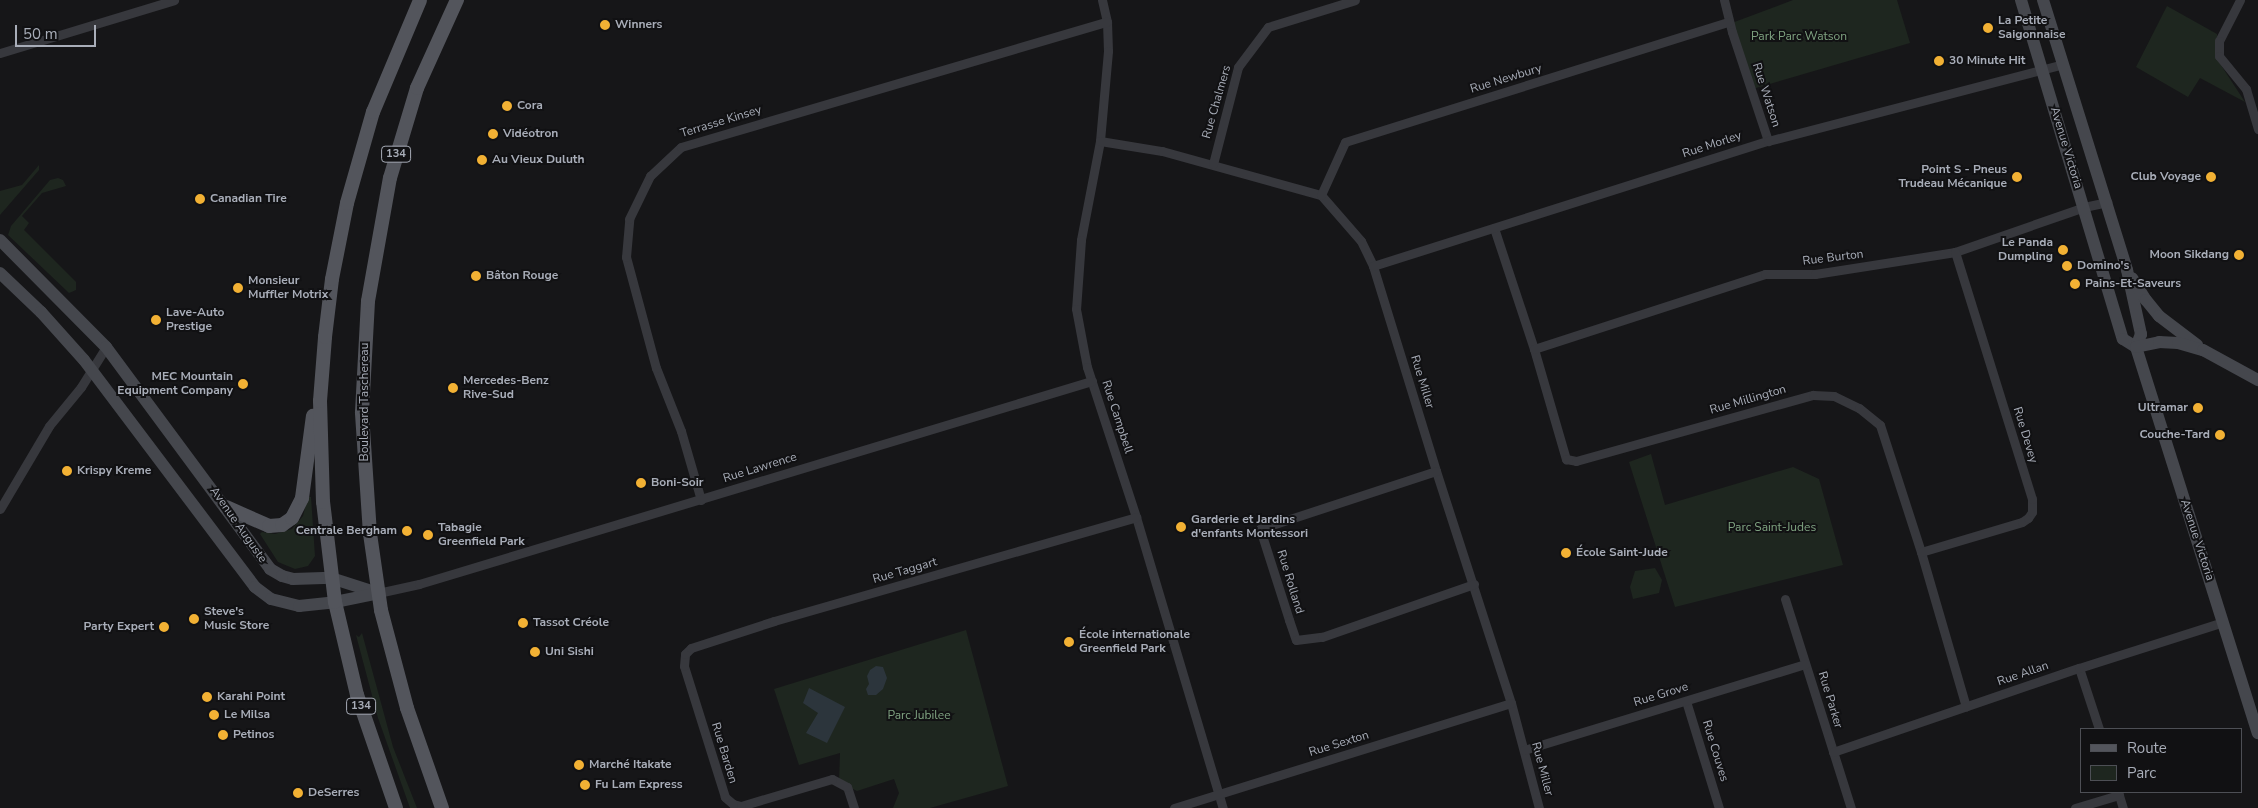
<!DOCTYPE html>
<html>
<head>
<meta charset="utf-8">
<style>
	body { margin:0 }
	#map { position:relative; width:2258px; height:808px; overflow:hidden; background:#161618; font-family:"Nunito Sans",sans-serif }
	div>[style] { position:absolute }
	[style*='--x'] { left:calc(var(--x)*1px); top:calc(var(--y)*1px); width:calc(var(--w)*1px); rotate:calc(var(--a)*1deg) }
	.green>* { inset:0; background:#1e261f }
	.water>* { inset:0; background:#2c353c }
	.street>* { height:9px; margin:-4.5px; padding:0 4.5px; transform-origin:4.5px; border-radius:4.5px; background:#37383d }
	.secondary>* { height:12px; margin:-6px; padding:0 6px; transform-origin:6px; border-radius:6px; background:#45474d }
	.primary>* { height:14px; margin:-7px; padding:0 7px; transform-origin:7px; border-radius:7px; background:#53555c }
	.dots>* { width:14px; height:14px; translate:-50% -50%; box-sizing:border-box; border:2px solid #111113; border-radius:50% }
	span { translate:-50% -50%; white-space:nowrap; text-align:center; line-height:1.15; -webkit-text-stroke:4px #111113; paint-order:stroke }
	.shield-label span { padding:1px 4px; background:#111113; border:1px solid; border-radius:4px; -webkit-text-stroke-width:0 }
	.shield-label { font-size:11px; color:#a8adb8; font-weight:700 }
	.poi-label { font-size:12px; color:#a8adb8; font-weight:700 }
	.left { translate:0 -50%; text-align:left }
	.right { translate:-100% -50%; text-align:right }
	.park-label { font-size:12px; color:#7fa381 }
	.street-label { font-size:12px; color:#a8adb8 }
	.legend { position:absolute; left:2080px; top:728px; width:162px; height:65px; box-sizing:border-box; background:#111113; border:1px solid #4d4f55; margin:0; padding:6px 9px; list-style:none; font-size:15px; color:#a8adb8 }
	.legend li { display:flex; align-items:center; gap:10px; height:25px }
	.legend b { width:25px; border:1px solid #4d4f55 }
	.scale { position:absolute; left:15px; top:25px; width:81px; height:22px; box-sizing:border-box; border:2px solid #a8adb8; border-top:0; padding-left:6px; font-size:15px; line-height:18px; white-space:nowrap; color:#a8adb8; -webkit-text-stroke:4px #111113; paint-order:stroke }
</style>
</head>
<body>
<div id="map">
	<div class="green">
		<i style="clip-path:polygon(1793px 0,1897px 0,1910px 43px,1749px 90px,1729px 24px)"></i>
		<i style="clip-path:polygon(2167px 6px,2217px 34px,2217px 59px,2245px 102px,2200px 78px,2188px 97px,2136px 67px)"></i>
		<i style="clip-path:polygon(39px 165px,39px 170px,0 215px,0 191px,22px 185px)"></i>
		<i style="clip-path:polygon(58px 178px,63px 180px,66px 186px,42px 193px,22px 216px,29px 223px,24px 230px,76px 282px,76px 290px,69px 293px,8px 235px,11px 226px,50px 180px)"></i>
		<i style="clip-path:polygon(1651px 454px,1665px 505px,1793px 467px,1819px 479px,1843px 565px,1675px 607px,1629px 462px)"></i>
		<i style="clip-path:polygon(308px 497px,311px 497px,315px 556px,308px 566px,295px 569px,278px 562px,260px 534px,262px 532px,275px 534px,292px 529px,303px 516px)"></i>
		<i style="clip-path:polygon(1655px 568px,1662px 580px,1659px 593px,1633px 599px,1630px 587px,1635px 571px)"></i>
		<i style="clip-path:polygon(966px 630px,1008px 786px,930px 808px,893px 808px,899px 793px,894px 779px,857px 791px,839px 782px,840px 753px,799px 765px,774px 689px)"></i>
		<i style="clip-path:polygon(362px 633px,393px 747px,417px 808px,410px 808px,378px 718px,356px 635px,359px 637px)"></i>
	</div>
	<div class="water">
		<i style="clip-path:polygon(876px 666px,883px 667px,887px 678px,883px 689px,876px 695px,868px 695px,866px 689px,869px 684px,867px 676px,870px 670px)"></i>
		<i style="clip-path:polygon(809px 688px,845px 707px,827px 743px,806px 733px,818px 713px,803px 703px)"></i>
	</div>
	<div class="street">
		<i style="--x:1102;--y:0;--w:23;--a:77"></i>
		<i style="--x:1107;--y:22;--w:29;--a:88"></i>
		<i style="--x:1108;--y:51;--w:90;--a:95.1"></i>
		<i style="--x:1100;--y:141;--w:101;--a:100.9"></i>
		<i style="--x:1081;--y:240;--w:69;--a:94.1"></i>
		<i style="--x:1076;--y:309;--w:59;--a:79.3"></i>
		<i style="--x:1087;--y:367;--w:158;--a:71.9"></i>
		<i style="--x:1136;--y:517;--w:304;--a:73.4"></i>
		<i style="--x:1724;--y:0;--w:33;--a:76"></i>
		<i style="--x:1732;--y:32;--w:115;--a:71.7"></i>
		<i style="--x:2240;--y:0;--w:46;--a:117.1"></i>
		<i style="--x:2219;--y:41;--w:15;--a:90"></i>
		<i style="--x:2219;--y:56;--w:43;--a:50.7"></i>
		<i style="--x:2246;--y:89;--w:42;--a:73.3"></i>
		<i style="--x:0;--y:53;--w:182;--a:-16.9"></i>
		<i style="--x:1100;--y:141;--w:63;--a:9.2"></i>
		<i style="--x:1162;--y:151;--w:165;--a:15.5"></i>
		<i style="--x:1321;--y:195;--w:61;--a:49"></i>
		<i style="--x:1361;--y:241;--w:28;--a:64"></i>
		<i style="--x:1373;--y:266;--w:214;--a:72.9"></i>
		<i style="--x:1436;--y:471;--w:244;--a:72.1"></i>
		<i style="--x:1511;--y:703;--w:109;--a:75.1"></i>
		<i style="--x:1213;--y:164;--w:100;--a:-75.5"></i>
		<i style="--x:1238;--y:67;--w:50;--a:-53.1"></i>
		<i style="--x:1268;--y:27;--w:91;--a:-17.2"></i>
		<i style="--x:1321;--y:195;--w:58;--a:-65.6"></i>
		<i style="--x:1345;--y:142;--w:402;--a:-17.4"></i>
		<i style="--x:1494;--y:228;--w:127;--a:71.7"></i>
		<i style="--x:1534;--y:349;--w:115;--a:73.8"></i>
		<i style="--x:1566;--y:459;--w:10;--a:11"></i>
		<i style="--x:1576;--y:461;--w:246;--a:-15.6"></i>
		<i style="--x:1813;--y:395;--w:21;--a:3"></i>
		<i style="--x:1834;--y:396;--w:28;--a:26"></i>
		<i style="--x:1859;--y:408;--w:27;--a:39"></i>
		<i style="--x:1880;--y:425;--w:133;--a:72.1"></i>
		<i style="--x:1921;--y:552;--w:161;--a:73.8"></i>
		<i style="--x:1373;--y:266;--w:414;--a:-17.6"></i>
		<i style="--x:1768;--y:141;--w:305;--a:-14.6"></i>
		<i style="--x:1534;--y:349;--w:243;--a:-18"></i>
		<i style="--x:1765;--y:274;--w:50;--a:0"></i>
		<i style="--x:1815;--y:274;--w:142;--a:-8.9"></i>
		<i style="--x:1955;--y:252;--w:137;--a:-19.2"></i>
		<i style="--x:2084;--y:207;--w:24;--a:-12"></i>
		<i style="--x:1436;--y:471;--w:185;--a:161.8"></i>
		<i style="--x:1260;--y:529;--w:96;--a:72.3"></i>
		<i style="--x:1289;--y:620;--w:21;--a:71"></i>
		<i style="--x:1296;--y:640;--w:26;--a:-7"></i>
		<i style="--x:1322;--y:637;--w:161;--a:-19.2"></i>
		<i style="--x:701;--y:500;--w:72;--a:-106.2"></i>
		<i style="--x:681;--y:431;--w:68;--a:-111.6"></i>
		<i style="--x:656;--y:368;--w:115;--a:-105.1"></i>
		<i style="--x:626;--y:257;--w:38;--a:-85"></i>
		<i style="--x:629;--y:219;--w:48;--a:-64"></i>
		<i style="--x:650;--y:176;--w:42;--a:-43.1"></i>
		<i style="--x:681;--y:147;--w:444;--a:-16.4"></i>
		<i style="--x:0;--y:509;--w:96;--a:-59.4"></i>
		<i style="--x:49;--y:426;--w:50;--a:-50.6"></i>
		<i style="--x:81;--y:387;--w:47;--a:-58"></i>
		<i style="--x:1921;--y:552;--w:105;--a:-16.5"></i>
		<i style="--x:2022;--y:522;--w:7;--a:-34"></i>
		<i style="--x:2028;--y:518;--w:7;--a:-56"></i>
		<i style="--x:2032;--y:512;--w:13;--a:-90"></i>
		<i style="--x:2032;--y:499;--w:259;--a:-107.3"></i>
		<i style="--x:378;--y:593;--w:42;--a:-12.4"></i>
		<i style="--x:419;--y:584;--w:703;--a:-16.79"></i>
		<i style="--x:1785;--y:599;--w:219;--a:72.5"></i>
		<i style="--x:2079;--y:668;--w:64;--a:71.8"></i>
		<i style="--x:1686;--y:701;--w:112;--a:72.9"></i>
		<i style="--x:1524;--y:750;--w:294;--a:-17"></i>
		<i style="--x:1833;--y:752;--w:260;--a:-18.9"></i>
		<i style="--x:2079;--y:668;--w:151;--a:-17.7"></i>
		<i style="--x:2118;--y:792;--w:17;--a:73"></i>
		<i style="--x:854;--y:808;--w:22;--a:-108"></i>
		<i style="--x:847;--y:787;--w:17;--a:-152"></i>
		<i style="--x:832;--y:779;--w:95;--a:163.5"></i>
		<i style="--x:741;--y:806;--w:8;--a:-166"></i>
		<i style="--x:733;--y:804;--w:11;--a:-139"></i>
		<i style="--x:725;--y:797;--w:137;--a:-107.4"></i>
		<i style="--x:684;--y:666;--w:12;--a:-85"></i>
		<i style="--x:685;--y:654;--w:8;--a:-45"></i>
		<i style="--x:691;--y:648;--w:87;--a:-18"></i>
		<i style="--x:774;--y:621;--w:377;--a:-16"></i>
		<i style="--x:1174;--y:808;--w:353;--a:-17.3"></i>
		<i style="--x:2075;--y:808;--w:46;--a:-16.5"></i>
	</div>
	<div class="secondary">
		<i style="--x:2021;--y:0;--w:354;--a:73.3"></i>
		<i style="--x:2123;--y:339;--w:15;--a:32"></i>
		<i style="--x:2043;--y:0;--w:283;--a:72.7"></i>
		<i style="--x:2127;--y:270;--w:66;--a:77.7"></i>
		<i style="--x:2141;--y:334;--w:14;--a:111"></i>
		<i style="--x:2136;--y:347;--w:405;--a:72.5"></i>
		<i style="--x:0;--y:240;--w:151;--a:45.3"></i>
		<i style="--x:106;--y:347;--w:276;--a:53.5"></i>
		<i style="--x:270;--y:569;--w:14;--a:30"></i>
		<i style="--x:282;--y:576;--w:11;--a:15"></i>
		<i style="--x:293;--y:579;--w:38;--a:-2"></i>
		<i style="--x:331;--y:578;--w:49;--a:17.7"></i>
		<i style="--x:0;--y:273;--w:57;--a:43.6"></i>
		<i style="--x:41;--y:312;--w:64;--a:48.1"></i>
		<i style="--x:84;--y:360;--w:284;--a:53"></i>
		<i style="--x:255;--y:587;--w:20;--a:37"></i>
		<i style="--x:271;--y:599;--w:29;--a:14"></i>
		<i style="--x:299;--y:606;--w:36;--a:-6"></i>
		<i style="--x:335;--y:602;--w:41;--a:-11.3"></i>
		<i style="--x:2132;--y:278;--w:26;--a:58"></i>
		<i style="--x:2146;--y:300;--w:21;--a:51"></i>
		<i style="--x:2159;--y:316;--w:48;--a:37.3"></i>
		<i style="--x:2136;--y:347;--w:24;--a:-12"></i>
		<i style="--x:2159;--y:342;--w:19;--a:3"></i>
		<i style="--x:2178;--y:343;--w:26;--a:16"></i>
		<i style="--x:2203;--y:350;--w:63;--a:28.6"></i>
	</div>
	<div class="primary">
		<i style="--x:226;--y:507;--w:47;--a:23.8"></i>
		<i style="--x:269;--y:526;--w:13;--a:-4"></i>
		<i style="--x:282;--y:525;--w:12;--a:-35"></i>
		<i style="--x:292;--y:518;--w:22;--a:-63"></i>
		<i style="--x:302;--y:498;--w:83;--a:-82.4"></i>
		<i style="--x:396;--y:808;--w:120;--a:-109"></i>
		<i style="--x:357;--y:695;--w:96;--a:-103.3"></i>
		<i style="--x:335;--y:602;--w:101;--a:-96.8"></i>
		<i style="--x:323;--y:502;--w:101;--a:-91.7"></i>
		<i style="--x:320;--y:401;--w:64;--a:-85.5"></i>
		<i style="--x:325;--y:337;--w:58;--a:-83.1"></i>
		<i style="--x:332;--y:279;--w:77;--a:-78.8"></i>
		<i style="--x:347;--y:203;--w:95;--a:-74.1"></i>
		<i style="--x:373;--y:112;--w:121;--a:-67.2"></i>
		<i style="--x:442;--y:808;--w:106;--a:-109.3"></i>
		<i style="--x:407;--y:708;--w:101;--a:-104.9"></i>
		<i style="--x:381;--y:610;--w:77;--a:-98.2"></i>
		<i style="--x:370;--y:534;--w:122;--a:-93.8"></i>
		<i style="--x:362;--y:412;--w:111;--a:-86.9"></i>
		<i style="--x:368;--y:301;--w:125;--a:-79.9"></i>
		<i style="--x:390;--y:178;--w:94;--a:-73.3"></i>
		<i style="--x:417;--y:88;--w:97;--a:-65.6"></i>
	</div>
	<div class="dots">
		<i style="left:605px;top:25px;background:#f2b134"></i>
		<i style="left:1988px;top:28px;background:#f2b134"></i>
		<i style="left:1939px;top:61px;background:#f2b134"></i>
		<i style="left:507px;top:106px;background:#f2b134"></i>
		<i style="left:493px;top:134px;background:#f2b134"></i>
		<i style="left:482px;top:160px;background:#f2b134"></i>
		<i style="left:2017px;top:177px;background:#f2b134"></i>
		<i style="left:2211px;top:177px;background:#f2b134"></i>
		<i style="left:200px;top:199px;background:#f2b134"></i>
		<i style="left:2063px;top:250px;background:#f2b134"></i>
		<i style="left:2239px;top:255px;background:#f2b134"></i>
		<i style="left:2067px;top:266px;background:#f2b134"></i>
		<i style="left:476px;top:276px;background:#f2b134"></i>
		<i style="left:2075px;top:284px;background:#f2b134"></i>
		<i style="left:238px;top:288px;background:#f2b134"></i>
		<i style="left:156px;top:320px;background:#f2b134"></i>
		<i style="left:243px;top:384px;background:#f2b134"></i>
		<i style="left:453px;top:388px;background:#f2b134"></i>
		<i style="left:2198px;top:408px;background:#f2b134"></i>
		<i style="left:2220px;top:435px;background:#f2b134"></i>
		<i style="left:67px;top:471px;background:#f2b134"></i>
		<i style="left:641px;top:483px;background:#f2b134"></i>
		<i style="left:1181px;top:527px;background:#f2b134"></i>
		<i style="left:407px;top:531px;background:#f2b134"></i>
		<i style="left:428px;top:535px;background:#f2b134"></i>
		<i style="left:1566px;top:553px;background:#f2b134"></i>
		<i style="left:194px;top:619px;background:#f2b134"></i>
		<i style="left:523px;top:623px;background:#f2b134"></i>
		<i style="left:164px;top:627px;background:#f2b134"></i>
		<i style="left:1069px;top:642px;background:#f2b134"></i>
		<i style="left:535px;top:652px;background:#f2b134"></i>
		<i style="left:207px;top:697px;background:#f2b134"></i>
		<i style="left:214px;top:715px;background:#f2b134"></i>
		<i style="left:223px;top:735px;background:#f2b134"></i>
		<i style="left:579px;top:765px;background:#f2b134"></i>
		<i style="left:585px;top:785px;background:#f2b134"></i>
		<i style="left:298px;top:793px;background:#f2b134"></i>
	</div>
	<div class="shield-label">
		<span style="left:396px;top:154px">134</span>
		<span style="left:361px;top:706px">134</span>
	</div>
	<div class="poi-label">
		<span class="left" style="left:1998px;top:28px">La Petite<br>Saigonnaise</span>
		<span class="left" style="left:615px;top:25px">Winners</span>
		<span class="left" style="left:1949px;top:61px">30 Minute Hit</span>
		<span class="left" style="left:517px;top:106px">Cora</span>
		<span class="left" style="left:503px;top:134px">Vidéotron</span>
		<span class="left" style="left:492px;top:160px">Au Vieux Duluth</span>
		<span class="right" style="left:2007px;top:177px">Point S - Pneus<br>Trudeau Mécanique</span>
		<span class="right" style="left:2201px;top:177px">Club Voyage</span>
		<span class="left" style="left:210px;top:199px">Canadian Tire</span>
		<span class="right" style="left:2053px;top:250px">Le Panda<br>Dumpling</span>
		<span class="right" style="left:2229px;top:255px">Moon Sikdang</span>
		<span class="left" style="left:2077px;top:266px">Domino's</span>
		<span class="left" style="left:486px;top:276px">Bâton Rouge</span>
		<span class="left" style="left:248px;top:288px">Monsieur<br>Muffler Motrix</span>
		<span class="left" style="left:2085px;top:284px">Pains-Et-Saveurs</span>
		<span class="left" style="left:166px;top:320px">Lave-Auto<br>Prestige</span>
		<span class="right" style="left:233px;top:384px">MEC Mountain<br>Equipment Company</span>
		<span class="left" style="left:463px;top:388px">Mercedes-Benz<br>Rive-Sud</span>
		<span class="right" style="left:2188px;top:408px">Ultramar</span>
		<span class="right" style="left:2210px;top:435px">Couche-Tard</span>
		<span class="left" style="left:77px;top:471px">Krispy Kreme</span>
		<span class="left" style="left:651px;top:483px">Boni-Soir</span>
		<span class="left" style="left:1191px;top:527px">Garderie et Jardins<br>d'enfants Montessori</span>
		<span class="left" style="left:438px;top:535px">Tabagie<br>Greenfield Park</span>
		<span class="right" style="left:397px;top:531px">Centrale Bergham</span>
		<span class="left" style="left:1576px;top:553px">École Saint-Jude</span>
		<span class="left" style="left:204px;top:619px">Steve's<br>Music Store</span>
		<span class="left" style="left:533px;top:623px">Tassot Créole</span>
		<span class="right" style="left:154px;top:627px">Party Expert</span>
		<span class="left" style="left:1079px;top:642px">École internationale<br>Greenfield Park</span>
		<span class="left" style="left:545px;top:652px">Uni Sishi</span>
		<span class="left" style="left:217px;top:697px">Karahi Point</span>
		<span class="left" style="left:224px;top:715px">Le Milsa</span>
		<span class="left" style="left:233px;top:735px">Petinos</span>
		<span class="left" style="left:589px;top:765px">Marché Itakate</span>
		<span class="left" style="left:595px;top:785px">Fu Lam Express</span>
		<span class="left" style="left:308px;top:793px">DeSerres</span>
	</div>
	<div class="park-label">
		<span style="left:1799px;top:37px">Park Parc Watson</span>
		<span style="left:1772px;top:528px">Parc Saint-Judes</span>
		<span style="left:919px;top:716px">Parc Jubilee</span>
	</div>
	<div class="street-label">
		<span style="left:1506px;top:79px;rotate:-17deg">Rue Newbury</span>
		<span style="left:1766px;top:95px;rotate:72deg">Rue Watson</span>
		<span style="left:1217px;top:102px;rotate:-74deg">Rue Chalmers</span>
		<span style="left:721px;top:122px;rotate:-17deg">Terrasse Kinsey</span>
		<span style="left:1712px;top:145px;rotate:-18deg">Rue Morley</span>
		<span style="left:2066px;top:148px;rotate:73deg">Avenue Victoria</span>
		<span style="left:1833px;top:258px;rotate:-7deg">Rue Burton</span>
		<span style="left:1422px;top:382px;rotate:73deg">Rue Miller</span>
		<span style="left:1748px;top:400px;rotate:-16deg">Rue Millington</span>
		<span style="left:365px;top:402px;rotate:-90deg">Boulevard Taschereau</span>
		<span style="left:1117px;top:417px;rotate:72deg">Rue Campbell</span>
		<span style="left:2025px;top:435px;rotate:73deg">Rue Devey</span>
		<span style="left:760px;top:468px;rotate:-17deg">Rue Lawrence</span>
		<span style="left:238px;top:525px;rotate:55deg">Avenue Auguste</span>
		<span style="left:2197px;top:540px;rotate:72deg">Avenue Victoria</span>
		<span style="left:905px;top:571px;rotate:-16deg">Rue Taggart</span>
		<span style="left:1290px;top:582px;rotate:73deg">Rue Rolland</span>
		<span style="left:2023px;top:674px;rotate:-19deg">Rue Allan</span>
		<span style="left:1661px;top:695px;rotate:-17deg">Rue Grove</span>
		<span style="left:1830px;top:700px;rotate:73deg">Rue Parker</span>
		<span style="left:1339px;top:744px;rotate:-17deg">Rue Sexton</span>
		<span style="left:1715px;top:751px;rotate:73deg">Rue Couves</span>
		<span style="left:724px;top:753px;rotate:73deg">Rue Barden</span>
		<span style="left:1542px;top:769px;rotate:75deg">Rue Miller</span>
	</div>
	<ul class="legend">
	<li><b style="height:6px;background:#53555c"></b>Route</li>
	<li><b style="height:14px;background:#1e261f"></b>Parc</li>
	</ul>
	<div class="scale">50 m</div>
</div>
</body>
</html>
